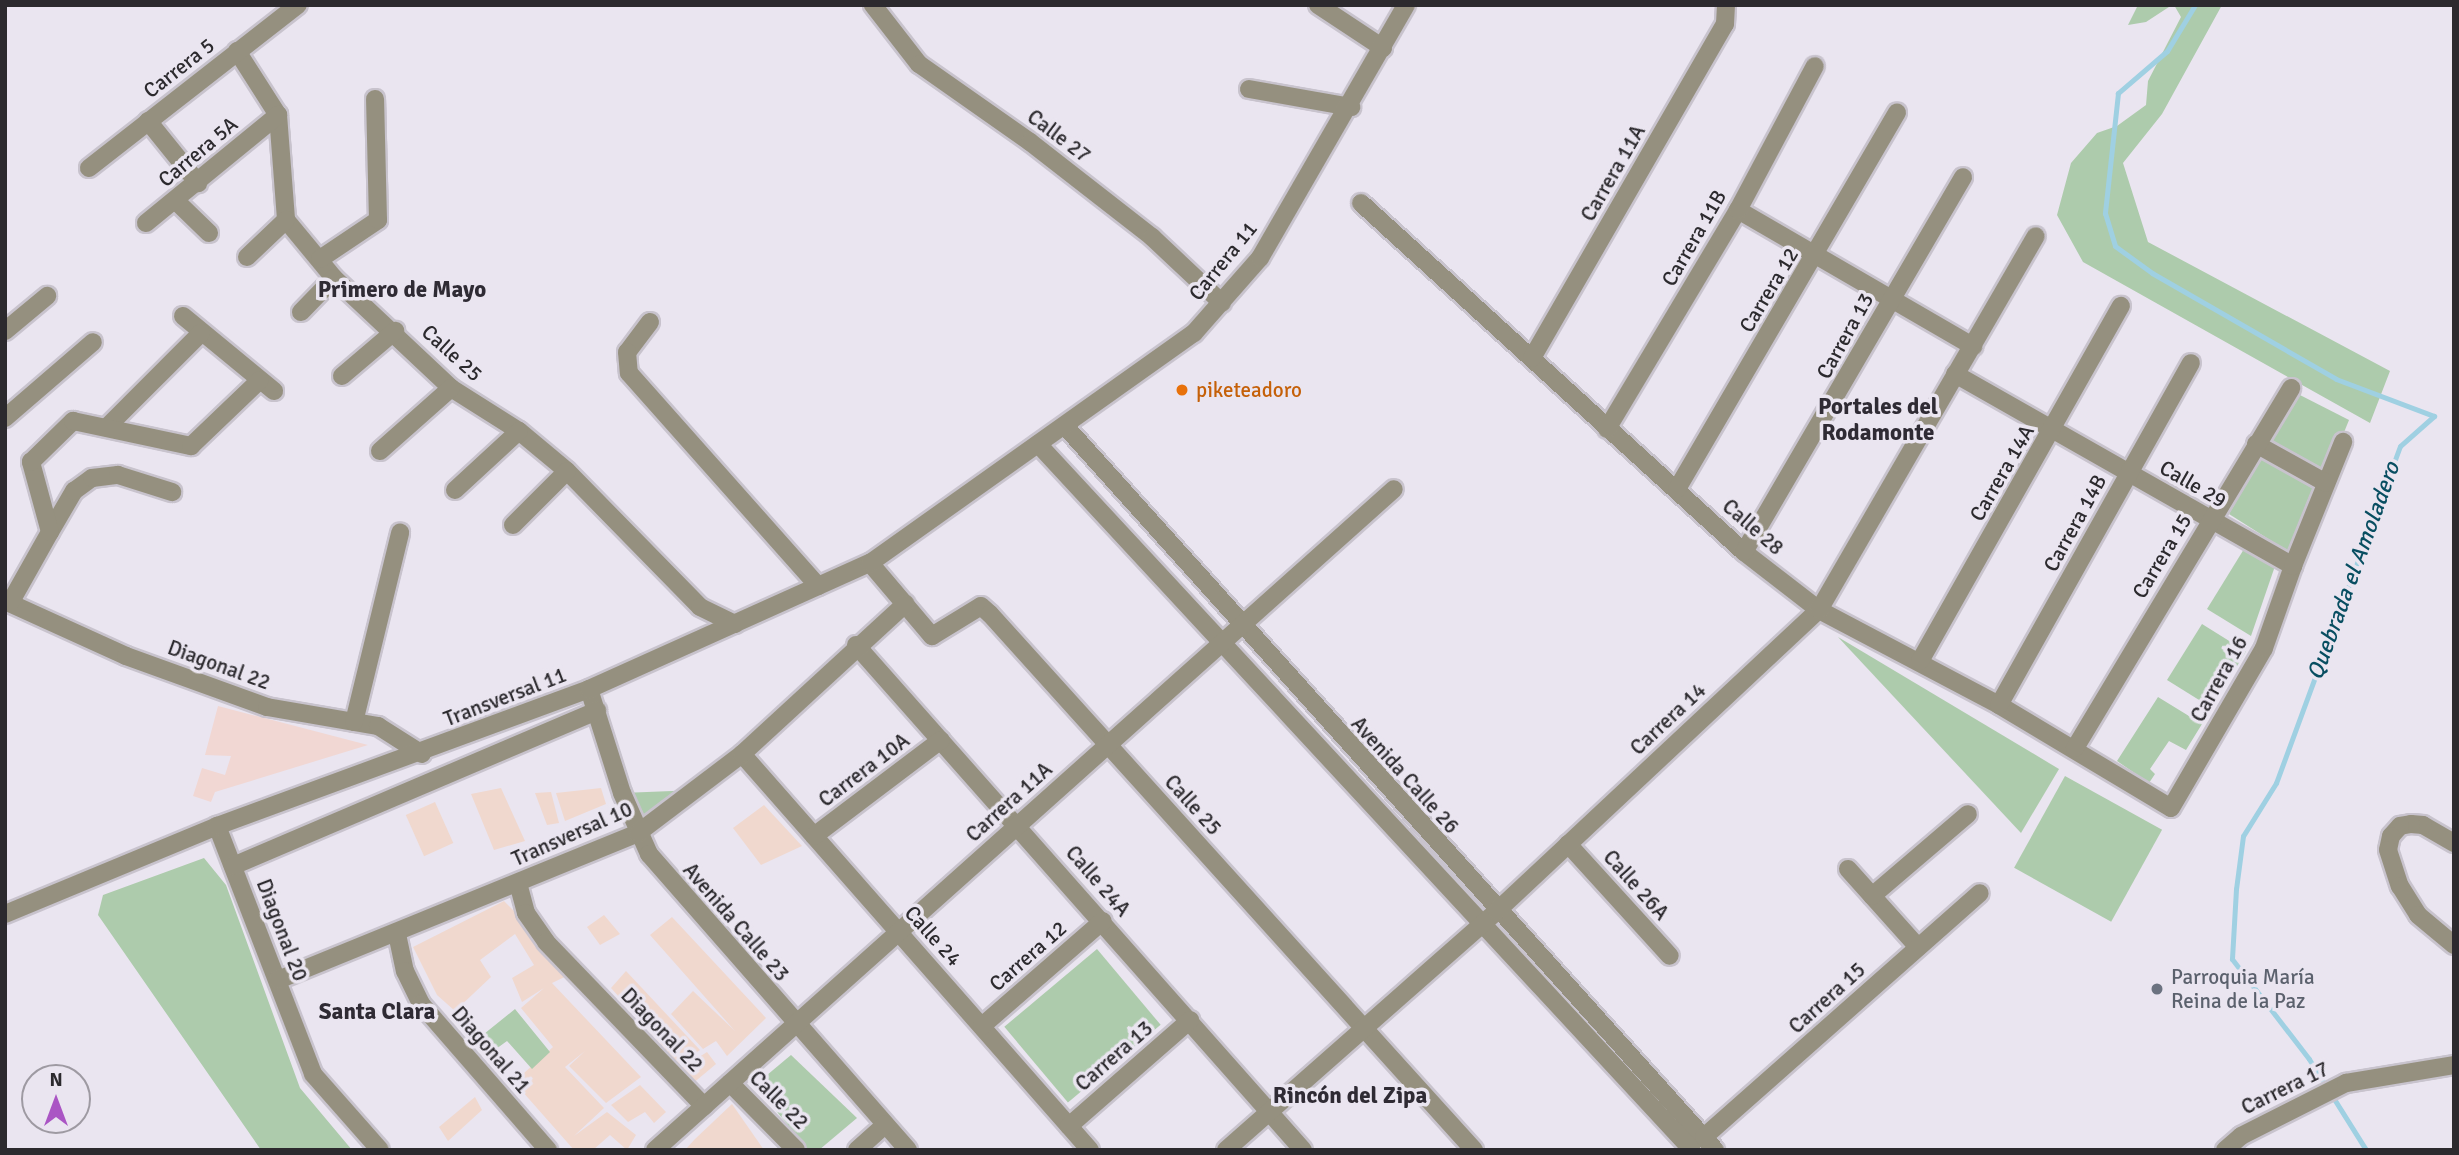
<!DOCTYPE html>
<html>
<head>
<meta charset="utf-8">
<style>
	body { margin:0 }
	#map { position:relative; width:2459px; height:1155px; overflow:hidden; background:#eae5f0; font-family:Signika,sans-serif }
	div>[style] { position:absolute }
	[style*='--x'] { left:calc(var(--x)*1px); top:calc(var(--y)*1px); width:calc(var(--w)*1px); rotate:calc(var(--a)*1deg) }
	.commercial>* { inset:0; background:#f0d8ce; transform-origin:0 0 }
	.industrial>* { inset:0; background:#f1d7d3 }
	.green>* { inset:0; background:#adcbac; transform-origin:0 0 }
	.stream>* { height:5px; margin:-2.5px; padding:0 2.5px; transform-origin:2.5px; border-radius:2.5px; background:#9fd0e2 }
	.roads { filter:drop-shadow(2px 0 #c8c3cd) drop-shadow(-2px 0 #c8c3cd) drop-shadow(0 2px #c8c3cd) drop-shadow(0 -2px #c8c3cd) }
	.minor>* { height:18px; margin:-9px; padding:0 9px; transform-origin:9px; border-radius:9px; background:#95907f }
	.dots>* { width:19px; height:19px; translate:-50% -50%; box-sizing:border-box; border:4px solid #eae5f0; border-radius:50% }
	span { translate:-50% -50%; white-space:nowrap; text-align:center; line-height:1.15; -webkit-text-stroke:7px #eae5f0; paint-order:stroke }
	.street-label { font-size:21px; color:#2c2a2e }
	.food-label { font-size:21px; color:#c56008 }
	.left { translate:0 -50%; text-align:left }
	.worship-label { font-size:21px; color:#5b616d }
	.neighbourhood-label { font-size:23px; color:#2f2b34; font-weight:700 }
	.water-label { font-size:23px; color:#084e61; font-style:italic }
	.frame { position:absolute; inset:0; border:7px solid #2c2a2e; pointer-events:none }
	.north { position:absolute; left:21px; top:1064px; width:70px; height:70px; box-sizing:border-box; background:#eae5f0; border:2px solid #9e9aa2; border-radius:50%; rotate:0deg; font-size:19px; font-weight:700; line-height:28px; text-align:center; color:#2c2a2e }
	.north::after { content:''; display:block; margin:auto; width:24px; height:32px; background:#aa55c4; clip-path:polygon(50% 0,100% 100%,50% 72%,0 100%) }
</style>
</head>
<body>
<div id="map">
	<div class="commercial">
		<i style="clip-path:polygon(501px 788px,525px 841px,494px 850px,471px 794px)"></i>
		<i style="clip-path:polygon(601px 788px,606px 804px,565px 821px,556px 793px)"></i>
		<i style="clip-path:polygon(551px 792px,559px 823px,547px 825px,535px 793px)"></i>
		<i style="left:435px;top:802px;width:45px;height:32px;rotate:66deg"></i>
		<i style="clip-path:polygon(764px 805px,802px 846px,761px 865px,733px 828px)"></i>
		<i style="clip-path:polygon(504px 901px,575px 972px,552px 983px,641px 1077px,606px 1103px,569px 1066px,585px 1051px,565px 1067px,604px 1108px,574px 1136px,607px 1112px,636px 1135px,627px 1150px,610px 1135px,593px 1150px,574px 1150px,514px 1082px,553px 1047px,521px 1008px,544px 988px,522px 1002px,512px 978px,534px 965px,515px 934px,480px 960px,491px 977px,455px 1011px,437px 995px,413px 947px)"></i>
		<i style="clip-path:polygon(604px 915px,620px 934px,600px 945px,587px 927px)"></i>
		<i style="clip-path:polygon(672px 917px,766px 1018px,727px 1056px,716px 1041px,703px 1049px,671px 1014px,693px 991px,735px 1031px,650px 935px)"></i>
		<i style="clip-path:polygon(626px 971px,700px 1050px,679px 1064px,611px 988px)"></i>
		<i style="clip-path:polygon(707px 1052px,716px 1064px,691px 1085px,679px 1070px)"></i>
		<i style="clip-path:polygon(640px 1085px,666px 1112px,654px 1123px,645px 1112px,628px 1122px,611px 1105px)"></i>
		<i style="clip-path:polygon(475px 1097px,482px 1110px,448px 1141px,439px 1127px)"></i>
		<i style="clip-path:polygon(732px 1104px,764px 1150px,685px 1150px,695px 1139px)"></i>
	</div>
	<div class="industrial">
		<i style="clip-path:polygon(218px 706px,368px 745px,215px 792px,211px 802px,193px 796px,202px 768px,225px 775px,231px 756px,205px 755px)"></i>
	</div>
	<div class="green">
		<i style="clip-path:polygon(2138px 5px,2172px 5px,2146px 22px,2128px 25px)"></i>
		<i style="clip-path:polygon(2174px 5px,2222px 5px,2162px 114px,2123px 163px,2148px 242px,2390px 371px,2370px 423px,2083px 262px,2057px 215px,2071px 163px,2097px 133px,2117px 126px,2146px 105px,2148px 81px,2181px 17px)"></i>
		<i style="clip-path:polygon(2296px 393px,2349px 420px,2326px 477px,2264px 445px)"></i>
		<i style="clip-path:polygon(2261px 456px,2321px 486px,2292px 554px,2229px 514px)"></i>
		<i style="clip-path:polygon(2244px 549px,2275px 566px,2251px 636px,2207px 609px)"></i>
		<i style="left:2202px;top:624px;width:52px;height:66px;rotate:32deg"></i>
		<i style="clip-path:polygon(1838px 637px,2059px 769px,2021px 833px)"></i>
		<i style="clip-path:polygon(2158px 697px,2202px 724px,2186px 750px,2169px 741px,2150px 769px,2155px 774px,2149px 783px,2117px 761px)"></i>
		<i style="left:2065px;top:776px;width:111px;height:105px;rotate:29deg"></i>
		<i style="clip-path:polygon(697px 790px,638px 833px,622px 793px)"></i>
		<i style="clip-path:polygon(204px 858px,226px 885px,300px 1088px,352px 1150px,261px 1150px,98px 915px,103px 895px)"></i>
		<i style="left:1097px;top:949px;width:99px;height:121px;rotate:50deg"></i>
		<i style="clip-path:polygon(515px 1009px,550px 1052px,532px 1069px,507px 1041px,489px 1054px,479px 1038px)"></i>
		<i style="clip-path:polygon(791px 1055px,857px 1118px,819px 1150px,808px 1150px,755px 1085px)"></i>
	</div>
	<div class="stream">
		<i style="--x:2195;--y:5;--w:54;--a:121.3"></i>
		<i style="--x:2167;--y:51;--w:65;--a:139.4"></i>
		<i style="--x:2118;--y:93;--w:121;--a:96.2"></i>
		<i style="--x:2105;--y:213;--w:34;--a:73"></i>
		<i style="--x:2115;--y:246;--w:46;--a:36.1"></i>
		<i style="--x:2152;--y:273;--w:212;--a:29.9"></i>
		<i style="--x:2336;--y:379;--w:105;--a:20.7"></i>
		<i style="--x:2434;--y:416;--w:45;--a:138.6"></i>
		<i style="--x:2400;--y:446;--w:359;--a:110.2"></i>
		<i style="--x:2276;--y:783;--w:62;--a:121.9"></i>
		<i style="--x:2243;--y:836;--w:53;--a:97.5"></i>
		<i style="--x:2236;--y:889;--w:70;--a:93.3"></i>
		<i style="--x:2232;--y:959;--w:126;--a:52.4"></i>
		<i style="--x:2309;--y:1059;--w:107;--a:57.9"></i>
	</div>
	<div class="roads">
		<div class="minor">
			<i style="--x:873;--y:5;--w:75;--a:52.1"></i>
			<i style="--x:919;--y:64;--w:136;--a:35.1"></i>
			<i style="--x:1030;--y:142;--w:155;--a:37.9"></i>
			<i style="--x:1152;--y:237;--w:96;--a:43.3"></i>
			<i style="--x:1318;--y:5;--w:78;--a:33.5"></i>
			<i style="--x:237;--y:51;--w:76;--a:57.4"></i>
			<i style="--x:278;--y:115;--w:105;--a:85.6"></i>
			<i style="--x:286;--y:220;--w:75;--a:50.4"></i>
			<i style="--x:334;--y:278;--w:161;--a:43.2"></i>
			<i style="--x:451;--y:388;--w:80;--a:32.3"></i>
			<i style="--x:519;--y:431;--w:62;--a:39.8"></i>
			<i style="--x:567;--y:471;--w:190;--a:45.6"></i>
			<i style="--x:700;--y:607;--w:39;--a:26"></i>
			<i style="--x:1249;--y:89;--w:104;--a:10"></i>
			<i style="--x:148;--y:121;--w:80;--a:51.1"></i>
			<i style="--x:89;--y:168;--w:265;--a:-38"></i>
			<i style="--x:176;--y:201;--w:46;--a:44.1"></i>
			<i style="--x:1361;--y:203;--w:518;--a:42.34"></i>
			<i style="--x:1744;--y:552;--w:95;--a:37.7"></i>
			<i style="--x:1819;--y:610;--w:204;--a:27.8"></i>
			<i style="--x:1999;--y:705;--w:200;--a:30.9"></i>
			<i style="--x:2171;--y:808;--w:185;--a:-59.8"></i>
			<i style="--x:2264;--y:648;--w:87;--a:-70.5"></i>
			<i style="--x:1738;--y:210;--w:272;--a:30.1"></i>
			<i style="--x:146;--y:223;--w:171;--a:-39.3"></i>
			<i style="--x:247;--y:257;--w:54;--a:-43.5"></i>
			<i style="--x:320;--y:259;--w:70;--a:-33.9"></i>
			<i style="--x:378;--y:220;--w:121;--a:-91.4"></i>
			<i style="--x:301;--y:312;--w:47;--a:-45.9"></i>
			<i style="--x:183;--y:316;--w:118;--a:39.5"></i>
			<i style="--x:650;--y:322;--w:38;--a:127"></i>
			<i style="--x:627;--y:352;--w:21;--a:85"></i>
			<i style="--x:629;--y:373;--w:285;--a:48.4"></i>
			<i style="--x:5;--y:331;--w:55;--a:-39.8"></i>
			<i style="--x:1532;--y:358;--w:386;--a:-60"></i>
			<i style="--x:1725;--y:24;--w:19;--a:-87"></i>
			<i style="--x:1955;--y:374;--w:389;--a:29.6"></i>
			<i style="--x:2293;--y:566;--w:134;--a:-68"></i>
			<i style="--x:342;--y:376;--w:70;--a:-40.3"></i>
			<i style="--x:5;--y:418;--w:116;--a:-40.8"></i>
			<i style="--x:108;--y:426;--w:132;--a:-45"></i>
			<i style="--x:1065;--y:426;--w:973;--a:48.08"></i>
			<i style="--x:1607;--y:429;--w:255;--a:-59.1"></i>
			<i style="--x:1738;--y:210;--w:163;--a:-61.9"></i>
			<i style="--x:1038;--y:444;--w:962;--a:47.19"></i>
			<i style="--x:2256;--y:444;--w:80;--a:29.1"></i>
			<i style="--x:380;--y:451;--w:95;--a:-41.6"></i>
			<i style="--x:1677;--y:489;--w:436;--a:-59.7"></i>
			<i style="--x:455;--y:490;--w:87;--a:-42.7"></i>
			<i style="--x:513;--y:525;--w:76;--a:-45"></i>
			<i style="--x:50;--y:532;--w:48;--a:-59.7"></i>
			<i style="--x:74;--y:491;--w:22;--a:-36"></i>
			<i style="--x:92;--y:478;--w:26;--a:-7"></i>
			<i style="--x:118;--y:475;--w:57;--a:17.5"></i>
			<i style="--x:1744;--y:552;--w:434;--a:-59.7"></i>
			<i style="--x:870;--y:563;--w:96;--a:49.7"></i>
			<i style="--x:932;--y:636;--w:57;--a:-31.5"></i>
			<i style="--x:981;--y:606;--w:12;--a:42"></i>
			<i style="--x:990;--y:614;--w:722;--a:47.92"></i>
			<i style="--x:5;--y:601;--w:133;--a:24.4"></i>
			<i style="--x:126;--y:656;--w:150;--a:19.9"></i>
			<i style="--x:267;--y:707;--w:113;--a:9.7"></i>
			<i style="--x:378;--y:726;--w:52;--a:32.5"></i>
			<i style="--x:10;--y:603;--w:81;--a:-60.6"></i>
			<i style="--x:50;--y:532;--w:73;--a:-105.2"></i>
			<i style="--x:31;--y:462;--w:59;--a:-44.3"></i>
			<i style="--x:73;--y:421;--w:121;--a:12"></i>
			<i style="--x:191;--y:446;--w:95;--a:-43.7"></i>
			<i style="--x:856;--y:645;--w:674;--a:48.49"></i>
			<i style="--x:1920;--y:661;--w:408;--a:-60.5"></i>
			<i style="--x:589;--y:689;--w:109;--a:72.4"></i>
			<i style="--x:622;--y:793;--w:67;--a:66.1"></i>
			<i style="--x:649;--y:854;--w:393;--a:48.8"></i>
			<i style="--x:1999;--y:705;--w:392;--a:-60.7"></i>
			<i style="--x:354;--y:722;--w:195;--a:-76.3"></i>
			<i style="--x:2075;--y:748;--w:420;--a:-59"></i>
			<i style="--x:742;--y:754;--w:527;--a:48.69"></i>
			<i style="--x:217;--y:826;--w:266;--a:68.8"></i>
			<i style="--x:313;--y:1074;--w:101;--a:48.6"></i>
			<i style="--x:814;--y:836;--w:159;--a:-37.1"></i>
			<i style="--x:2454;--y:843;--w:36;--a:-150"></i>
			<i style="--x:2423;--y:825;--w:12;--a:-175"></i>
			<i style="--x:2411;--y:824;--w:11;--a:170"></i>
			<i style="--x:2400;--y:826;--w:13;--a:132"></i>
			<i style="--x:2391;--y:836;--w:14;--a:102"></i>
			<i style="--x:2388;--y:850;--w:38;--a:72"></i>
			<i style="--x:2400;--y:886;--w:34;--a:58"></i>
			<i style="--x:2418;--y:915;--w:47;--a:39.8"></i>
			<i style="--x:1568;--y:844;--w:151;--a:47.7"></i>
			<i style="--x:233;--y:866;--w:396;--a:-23.1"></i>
			<i style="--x:1848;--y:869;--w:105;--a:48.1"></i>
			<i style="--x:518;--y:883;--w:31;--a:75"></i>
			<i style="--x:526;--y:913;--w:35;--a:55"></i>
			<i style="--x:546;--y:942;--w:228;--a:46.1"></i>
			<i style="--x:1872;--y:896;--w:126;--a:-40.5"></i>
			<i style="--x:5;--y:914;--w:230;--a:-22.5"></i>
			<i style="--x:217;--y:826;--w:396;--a:-20.2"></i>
			<i style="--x:589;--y:689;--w:308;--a:-24.2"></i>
			<i style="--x:870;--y:563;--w:397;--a:-35.4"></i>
			<i style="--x:1194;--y:333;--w:100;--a:-48.7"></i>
			<i style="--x:1260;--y:258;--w:292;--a:-60"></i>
			<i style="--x:397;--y:934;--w:38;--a:78"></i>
			<i style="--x:405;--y:971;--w:37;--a:64"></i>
			<i style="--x:421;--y:1004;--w:194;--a:49"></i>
			<i style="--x:278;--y:980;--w:389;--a:-22.2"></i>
			<i style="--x:638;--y:833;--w:131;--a:-37.2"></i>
			<i style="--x:742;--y:754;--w:222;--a:-42.6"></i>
			<i style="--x:982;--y:1026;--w:160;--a:-41"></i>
			<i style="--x:730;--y:1083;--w:94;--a:45.4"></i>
			<i style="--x:1069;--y:1126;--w:161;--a:-41.2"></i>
			<i style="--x:1704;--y:1137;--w:368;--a:-41.5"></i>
			<i style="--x:655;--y:1150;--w:991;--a:-41.81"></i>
			<i style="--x:857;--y:1150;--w:38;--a:-42"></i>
			<i style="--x:1226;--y:1150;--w:361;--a:-41.4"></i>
			<i style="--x:1497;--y:911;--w:441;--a:-43.1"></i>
			<i style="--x:1819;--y:610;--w:432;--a:-59.9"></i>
			<i style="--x:2225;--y:1150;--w:21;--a:-41"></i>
			<i style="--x:2241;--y:1136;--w:118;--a:-26.8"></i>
			<i style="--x:2346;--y:1083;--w:109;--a:-9.5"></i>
		</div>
	</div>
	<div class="dots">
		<i style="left:1182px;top:390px;background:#e8710a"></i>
		<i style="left:2157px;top:989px;background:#6b7280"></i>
	</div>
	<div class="street-label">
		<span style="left:179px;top:68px;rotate:-38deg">Carrera 5</span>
		<span style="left:1059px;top:136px;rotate:37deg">Calle 27</span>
		<span style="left:198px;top:152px;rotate:-40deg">Carrera 5A</span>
		<span style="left:1613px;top:173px;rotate:-60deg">Carrera 11A</span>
		<span style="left:1694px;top:238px;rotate:-60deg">Carrera 11B</span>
		<span style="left:1223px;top:261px;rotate:-51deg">Carrera 11</span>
		<span style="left:1769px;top:290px;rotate:-59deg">Carrera 12</span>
		<span style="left:1845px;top:336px;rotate:-61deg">Carrera 13</span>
		<span style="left:452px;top:353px;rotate:42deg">Calle 25</span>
		<span style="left:2002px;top:473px;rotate:-60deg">Carrera 14A</span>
		<span style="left:2193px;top:484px;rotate:30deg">Calle 29</span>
		<span style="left:2075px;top:523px;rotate:-61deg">Carrera 14B</span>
		<span style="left:1753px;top:527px;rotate:41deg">Calle 28</span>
		<span style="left:2162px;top:556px;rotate:-59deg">Carrera 15</span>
		<span style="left:219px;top:665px;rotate:20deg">Diagonal 22</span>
		<span style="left:2219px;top:679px;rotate:-61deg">Carrera 16</span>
		<span style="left:505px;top:697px;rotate:-21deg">Transversal 11</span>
		<span style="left:1668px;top:719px;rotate:-43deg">Carrera 14</span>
		<span style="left:864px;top:770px;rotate:-37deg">Carrera 10A</span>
		<span style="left:1405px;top:775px;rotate:48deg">Avenida Calle 26</span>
		<span style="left:1009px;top:802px;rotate:-42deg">Carrera 11A</span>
		<span style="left:1193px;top:805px;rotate:48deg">Calle 25</span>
		<span style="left:572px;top:834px;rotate:-24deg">Transversal 10</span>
		<span style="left:1098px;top:881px;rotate:49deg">Calle 24A</span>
		<span style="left:1636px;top:885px;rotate:48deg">Calle 26A</span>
		<span style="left:736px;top:922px;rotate:49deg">Avenida Calle 23</span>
		<span style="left:282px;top:930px;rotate:69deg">Diagonal 20</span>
		<span style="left:933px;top:936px;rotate:48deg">Calle 24</span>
		<span style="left:1028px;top:956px;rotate:-41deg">Carrera 12</span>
		<span style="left:1827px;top:998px;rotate:-42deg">Carrera 15</span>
		<span style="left:662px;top:1030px;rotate:46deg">Diagonal 22</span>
		<span style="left:491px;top:1050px;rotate:49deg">Diagonal 21</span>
		<span style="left:1114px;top:1056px;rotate:-41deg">Carrera 13</span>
		<span style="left:2285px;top:1088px;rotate:-26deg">Carrera 17</span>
		<span style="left:779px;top:1100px;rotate:45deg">Calle 22</span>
	</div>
	<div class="food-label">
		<span class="left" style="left:1196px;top:390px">piketeadoro</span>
	</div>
	<div class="worship-label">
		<span class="left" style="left:2171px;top:989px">Parroquia María<br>Reina de la Paz</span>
	</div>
	<div class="neighbourhood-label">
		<span style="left:402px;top:290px">Primero de Mayo</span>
		<span style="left:1878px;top:420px">Portales del<br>Rodamonte</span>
		<span style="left:377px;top:1012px">Santa Clara</span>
		<span style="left:1350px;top:1096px">Rincón del Zipa</span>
	</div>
	<div class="water-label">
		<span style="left:2354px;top:571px;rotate:-70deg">Quebrada el Amoladero</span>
	</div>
	<div class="frame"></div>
	<div class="north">N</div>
</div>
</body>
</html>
